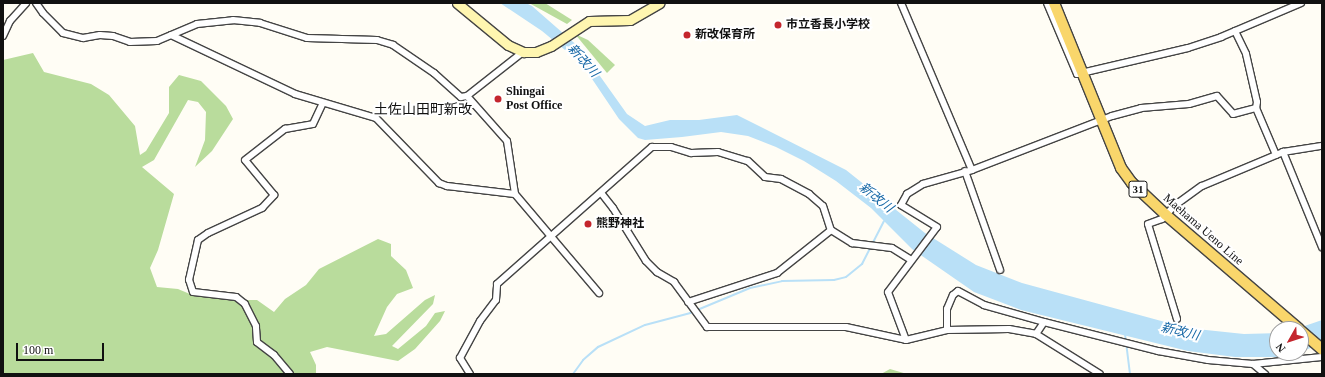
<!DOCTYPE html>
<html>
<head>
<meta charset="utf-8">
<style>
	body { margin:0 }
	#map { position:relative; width:1325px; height:377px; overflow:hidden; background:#fffdf5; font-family:"Times New Roman","Noto Sans JP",serif }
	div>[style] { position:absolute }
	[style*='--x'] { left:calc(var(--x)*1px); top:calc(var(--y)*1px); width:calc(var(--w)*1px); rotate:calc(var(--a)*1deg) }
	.forest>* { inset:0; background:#b9dc9c }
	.water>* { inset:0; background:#b9e0f7 }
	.stream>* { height:2px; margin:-1px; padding:0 1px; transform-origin:1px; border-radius:1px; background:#b9e0f7 }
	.roads { filter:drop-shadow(1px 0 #444) drop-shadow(-1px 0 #444) drop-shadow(0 1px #444) drop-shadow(0 -1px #444) }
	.minor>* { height:6px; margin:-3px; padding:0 3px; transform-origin:3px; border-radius:3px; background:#fff }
	.secondary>* { height:9px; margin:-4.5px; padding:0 4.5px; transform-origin:4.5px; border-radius:4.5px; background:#fff6b0 }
	.primary>* { height:10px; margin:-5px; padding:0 5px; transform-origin:5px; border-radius:5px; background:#f9d66b }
	.dots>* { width:11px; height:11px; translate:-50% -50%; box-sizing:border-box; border:2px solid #fff; border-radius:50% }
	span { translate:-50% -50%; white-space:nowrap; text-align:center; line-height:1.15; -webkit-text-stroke:4px #fff; paint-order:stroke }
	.shield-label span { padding:1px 3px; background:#fff; border:1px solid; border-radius:3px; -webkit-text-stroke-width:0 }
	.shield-label { font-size:11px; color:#111; font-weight:700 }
	.poi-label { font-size:12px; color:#111; font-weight:700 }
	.left { translate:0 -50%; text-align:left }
	.street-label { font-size:12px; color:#111 }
	.water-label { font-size:13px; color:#1768a6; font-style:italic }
	.quarter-label { font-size:14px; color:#111 }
	.frame { position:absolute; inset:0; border:4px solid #111; pointer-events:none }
	.north { position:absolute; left:1269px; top:321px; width:40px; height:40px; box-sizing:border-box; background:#fff; border:1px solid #a0a0a0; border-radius:50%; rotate:231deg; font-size:11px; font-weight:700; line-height:16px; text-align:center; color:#111 }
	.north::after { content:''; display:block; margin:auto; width:14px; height:18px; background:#c4262e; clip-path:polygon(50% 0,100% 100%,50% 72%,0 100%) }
	.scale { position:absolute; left:16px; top:343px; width:88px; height:18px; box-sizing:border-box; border:2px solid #111; border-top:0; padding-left:5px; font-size:12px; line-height:14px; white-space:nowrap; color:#111; -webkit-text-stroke:3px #fff; paint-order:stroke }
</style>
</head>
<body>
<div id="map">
	<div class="forest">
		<i style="clip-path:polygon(529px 3px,545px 3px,572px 20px,567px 24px)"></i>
		<i style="clip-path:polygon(575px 34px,588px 40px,615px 65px,607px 73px)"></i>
		<i style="clip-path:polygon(33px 53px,44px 72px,91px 84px,109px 95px,135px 126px,140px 155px,146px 151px,169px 113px,169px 87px,179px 75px,201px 81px,226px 106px,233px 119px,212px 151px,195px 167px,205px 140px,206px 112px,198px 102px,188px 100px,154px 160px,142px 167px,174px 194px,158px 250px,150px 268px,157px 287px,178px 289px,197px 297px,218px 291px,237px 300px,257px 300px,274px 312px,285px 299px,306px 285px,319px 269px,378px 239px,391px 244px,391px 256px,406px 270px,413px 288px,397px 294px,387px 307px,374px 336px,386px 334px,425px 300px,435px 295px,433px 304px,392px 346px,398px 349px,426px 326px,435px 313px,445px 311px,440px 321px,415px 349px,398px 361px,327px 347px,310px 352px,316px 365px,316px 374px,3px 374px,3px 60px)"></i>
		<i style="clip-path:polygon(890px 369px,907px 374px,881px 374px)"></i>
	</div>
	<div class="water">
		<i style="clip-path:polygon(500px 3px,526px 3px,532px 6px,580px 48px,627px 114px,645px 126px,670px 120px,699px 120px,737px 115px,846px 170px,925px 233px,976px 265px,1022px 283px,1187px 328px,1244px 334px,1277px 333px,1277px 353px,1297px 353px,1284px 357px,1235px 357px,1188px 351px,1021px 310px,974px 292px,912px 249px,871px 208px,836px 181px,804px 161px,776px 147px,748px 136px,721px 132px,682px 137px,645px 140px,638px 138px,619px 119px,582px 64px,542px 31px)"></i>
		<i style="clip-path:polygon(1322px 320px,1322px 343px,1301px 352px,1301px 329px,1296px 329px)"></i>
	</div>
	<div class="stream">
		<i style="--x:1125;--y:334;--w:40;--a:82.9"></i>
		<i style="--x:573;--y:374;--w:17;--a:-54"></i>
		<i style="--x:583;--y:360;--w:20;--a:-41"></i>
		<i style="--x:598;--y:347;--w:52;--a:-25.1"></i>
		<i style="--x:645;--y:325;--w:47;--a:-14.9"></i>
		<i style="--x:690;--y:313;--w:65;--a:-22.6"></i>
		<i style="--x:750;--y:288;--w:33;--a:-12"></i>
		<i style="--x:782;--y:281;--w:52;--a:-1.1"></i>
		<i style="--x:834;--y:280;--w:12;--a:-14"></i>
		<i style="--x:846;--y:277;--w:21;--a:-39"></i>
		<i style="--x:862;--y:264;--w:48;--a:-62.9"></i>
	</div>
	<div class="roads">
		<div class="minor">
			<i style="--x:36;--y:3;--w:12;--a:55"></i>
			<i style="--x:43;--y:13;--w:28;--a:45"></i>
			<i style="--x:63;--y:33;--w:21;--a:14"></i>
			<i style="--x:83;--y:38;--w:17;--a:-10"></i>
			<i style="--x:100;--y:35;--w:13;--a:4"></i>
			<i style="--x:113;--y:36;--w:18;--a:19"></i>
			<i style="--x:130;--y:42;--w:27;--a:-2"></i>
			<i style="--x:157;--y:41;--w:43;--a:-23"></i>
			<i style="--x:197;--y:24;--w:36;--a:-6"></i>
			<i style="--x:233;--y:20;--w:27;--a:6"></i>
			<i style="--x:260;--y:23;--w:49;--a:17.7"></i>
			<i style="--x:307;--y:38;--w:70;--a:1.6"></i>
			<i style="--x:377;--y:40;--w:17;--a:17"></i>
			<i style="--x:393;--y:45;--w:50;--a:34.3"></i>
			<i style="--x:434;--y:73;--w:36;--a:42"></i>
			<i style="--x:461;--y:97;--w:6;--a:-9"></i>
			<i style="--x:467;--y:96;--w:71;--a:-38.2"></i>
			<i style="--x:901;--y:3;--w:181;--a:67"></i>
			<i style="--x:1047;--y:3;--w:77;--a:67.1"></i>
			<i style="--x:1077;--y:74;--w:114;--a:-13.2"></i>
			<i style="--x:1188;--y:48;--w:35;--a:-18"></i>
			<i style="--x:1221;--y:37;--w:87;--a:-23"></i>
			<i style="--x:1235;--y:31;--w:25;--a:64"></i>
			<i style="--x:1246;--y:54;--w:49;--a:77.1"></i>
			<i style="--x:1257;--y:102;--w:6;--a:99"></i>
			<i style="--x:171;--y:35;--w:137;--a:25.4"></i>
			<i style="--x:295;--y:94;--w:84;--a:16.5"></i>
			<i style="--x:376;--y:118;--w:91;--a:45.9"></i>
			<i style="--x:439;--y:183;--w:9;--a:21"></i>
			<i style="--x:447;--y:186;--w:68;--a:6.7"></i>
			<i style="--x:3;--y:36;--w:17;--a:-65"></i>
			<i style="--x:10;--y:21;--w:24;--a:-48"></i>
			<i style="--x:467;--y:96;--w:60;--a:48.4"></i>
			<i style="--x:507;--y:141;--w:54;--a:81.4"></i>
			<i style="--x:515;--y:194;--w:130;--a:49.7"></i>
			<i style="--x:1283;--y:152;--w:103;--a:67.7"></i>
			<i style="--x:965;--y:171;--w:105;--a:70.5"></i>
			<i style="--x:602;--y:194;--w:18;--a:52"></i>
			<i style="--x:613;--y:208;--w:62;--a:58.1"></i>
			<i style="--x:646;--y:261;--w:16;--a:45"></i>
			<i style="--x:657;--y:272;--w:20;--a:30"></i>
			<i style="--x:674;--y:282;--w:56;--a:53.7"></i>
			<i style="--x:707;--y:327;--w:139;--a:0"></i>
			<i style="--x:846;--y:327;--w:61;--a:12.2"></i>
			<i style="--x:906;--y:340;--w:42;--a:-13.7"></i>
			<i style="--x:947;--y:330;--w:62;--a:-0.9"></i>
			<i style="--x:1009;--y:329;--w:27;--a:10"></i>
			<i style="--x:1036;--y:334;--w:75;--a:32"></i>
			<i style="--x:688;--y:302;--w:94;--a:-18"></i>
			<i style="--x:777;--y:273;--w:69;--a:-38.5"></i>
			<i style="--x:1177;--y:319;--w:99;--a:-107"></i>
			<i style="--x:1148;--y:224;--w:15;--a:-20"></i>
			<i style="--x:1162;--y:219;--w:18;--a:-47"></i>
			<i style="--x:1174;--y:206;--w:34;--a:-36"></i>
			<i style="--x:1202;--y:186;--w:88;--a:-22.8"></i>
			<i style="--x:1283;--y:152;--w:39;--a:-9"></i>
			<i style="--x:947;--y:330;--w:21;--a:-90"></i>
			<i style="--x:947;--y:309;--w:15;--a:-67"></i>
			<i style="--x:953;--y:295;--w:6;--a:-39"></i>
			<i style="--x:958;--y:291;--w:30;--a:28"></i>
			<i style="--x:984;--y:305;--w:62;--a:15.8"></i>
			<i style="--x:1036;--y:334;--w:14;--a:-56"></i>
			<i style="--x:1044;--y:322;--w:118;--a:14.3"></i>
			<i style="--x:1158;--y:351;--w:51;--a:10.2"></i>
			<i style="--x:1208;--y:360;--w:45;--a:5.1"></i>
			<i style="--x:1253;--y:364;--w:69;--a:-5.8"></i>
			<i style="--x:906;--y:340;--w:51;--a:-110.6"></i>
			<i style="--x:888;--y:292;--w:81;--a:-53"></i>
			<i style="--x:937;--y:227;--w:42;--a:-148.6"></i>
			<i style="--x:901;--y:205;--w:13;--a:-61"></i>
			<i style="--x:907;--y:194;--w:19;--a:-32"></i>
			<i style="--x:923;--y:184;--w:51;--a:-15.9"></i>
			<i style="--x:972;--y:170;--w:150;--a:-21.1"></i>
			<i style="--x:1112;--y:116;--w:30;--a:-15"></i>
			<i style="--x:1141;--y:108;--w:48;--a:-4.8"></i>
			<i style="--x:1189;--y:104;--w:29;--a:-16"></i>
			<i style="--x:1217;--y:96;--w:24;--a:48"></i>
			<i style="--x:1233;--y:114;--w:24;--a:-15"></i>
			<i style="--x:1256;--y:108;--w:51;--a:66.9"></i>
			<i style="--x:1253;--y:364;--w:16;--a:40"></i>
			<i style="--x:290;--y:374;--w:25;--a:-130"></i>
			<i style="--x:274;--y:355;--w:21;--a:-143"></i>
			<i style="--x:257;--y:342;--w:16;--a:-94"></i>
			<i style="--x:256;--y:326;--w:25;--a:-117"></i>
			<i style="--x:245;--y:304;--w:11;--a:-142"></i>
			<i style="--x:236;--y:297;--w:43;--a:-173.4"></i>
			<i style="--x:193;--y:292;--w:13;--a:-108"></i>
			<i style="--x:189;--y:280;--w:41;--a:-77.3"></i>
			<i style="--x:198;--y:240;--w:12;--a:-35"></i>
			<i style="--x:208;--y:233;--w:60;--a:-24.8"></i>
			<i style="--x:262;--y:208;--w:18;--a:-47"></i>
			<i style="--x:274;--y:195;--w:45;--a:-129.6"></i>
			<i style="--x:245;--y:160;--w:51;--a:-37.8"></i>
			<i style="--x:285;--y:129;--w:28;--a:-10"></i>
			<i style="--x:313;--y:124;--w:23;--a:-65"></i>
			<i style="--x:470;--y:374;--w:19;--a:-122"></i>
			<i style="--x:460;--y:358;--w:42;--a:-61.6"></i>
			<i style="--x:480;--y:321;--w:26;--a:-53"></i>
			<i style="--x:496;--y:300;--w:16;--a:-86"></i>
			<i style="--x:497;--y:284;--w:207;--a:-41.5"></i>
			<i style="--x:652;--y:147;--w:19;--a:0"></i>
			<i style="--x:671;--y:147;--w:21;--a:17"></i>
			<i style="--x:691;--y:153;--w:27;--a:-2"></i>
			<i style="--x:718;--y:152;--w:31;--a:17"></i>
			<i style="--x:748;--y:161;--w:23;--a:43"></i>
			<i style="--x:765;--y:177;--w:16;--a:7"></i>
			<i style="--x:781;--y:179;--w:32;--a:28"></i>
			<i style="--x:809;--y:194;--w:18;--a:41"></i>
			<i style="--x:823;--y:206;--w:25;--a:72"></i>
			<i style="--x:831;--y:230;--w:25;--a:32"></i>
			<i style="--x:852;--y:243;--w:40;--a:7.1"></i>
			<i style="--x:892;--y:248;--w:22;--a:32"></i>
		</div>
		<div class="secondary">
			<i style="--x:457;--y:3;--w:66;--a:39.5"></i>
			<i style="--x:508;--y:45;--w:17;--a:25"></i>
			<i style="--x:523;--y:52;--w:13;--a:0"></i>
			<i style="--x:536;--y:52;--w:16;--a:-22"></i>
			<i style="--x:551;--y:46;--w:45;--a:-33.3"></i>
			<i style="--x:589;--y:21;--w:41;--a:-1.4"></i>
			<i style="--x:630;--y:20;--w:34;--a:-30"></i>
		</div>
		<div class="primary">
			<i style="--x:1054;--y:3;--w:178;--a:67.9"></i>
			<i style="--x:1121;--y:168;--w:19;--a:54"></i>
			<i style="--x:1132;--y:183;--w:47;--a:43.3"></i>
			<i style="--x:1166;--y:215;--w:175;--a:40.6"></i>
			<i style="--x:1301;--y:331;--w:28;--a:41"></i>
		</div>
	</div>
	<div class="dots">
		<i style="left:778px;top:25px;background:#c4262e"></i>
		<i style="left:687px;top:35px;background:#c4262e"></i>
		<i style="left:498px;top:99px;background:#c4262e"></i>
		<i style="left:588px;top:224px;background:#c4262e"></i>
	</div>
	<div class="shield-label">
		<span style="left:1138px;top:189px">31</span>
	</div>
	<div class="poi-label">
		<span class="left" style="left:786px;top:25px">市立香長小学校</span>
		<span class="left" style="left:695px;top:35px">新改保育所</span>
		<span class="left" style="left:506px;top:99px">Shingai<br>Post Office</span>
		<span class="left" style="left:596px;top:224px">熊野神社</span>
	</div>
	<div class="street-label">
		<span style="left:1203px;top:230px;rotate:41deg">Maehama Ueno Line</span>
	</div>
	<div class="water-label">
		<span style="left:583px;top:61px;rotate:48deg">新改川</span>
		<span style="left:876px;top:198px;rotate:39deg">新改川</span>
		<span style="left:1180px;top:332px;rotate:13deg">新改川</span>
	</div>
	<div class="quarter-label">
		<span style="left:423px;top:110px">土佐山田町新改</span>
	</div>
	<div class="frame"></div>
	<div class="north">N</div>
	<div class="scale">100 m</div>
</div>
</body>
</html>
